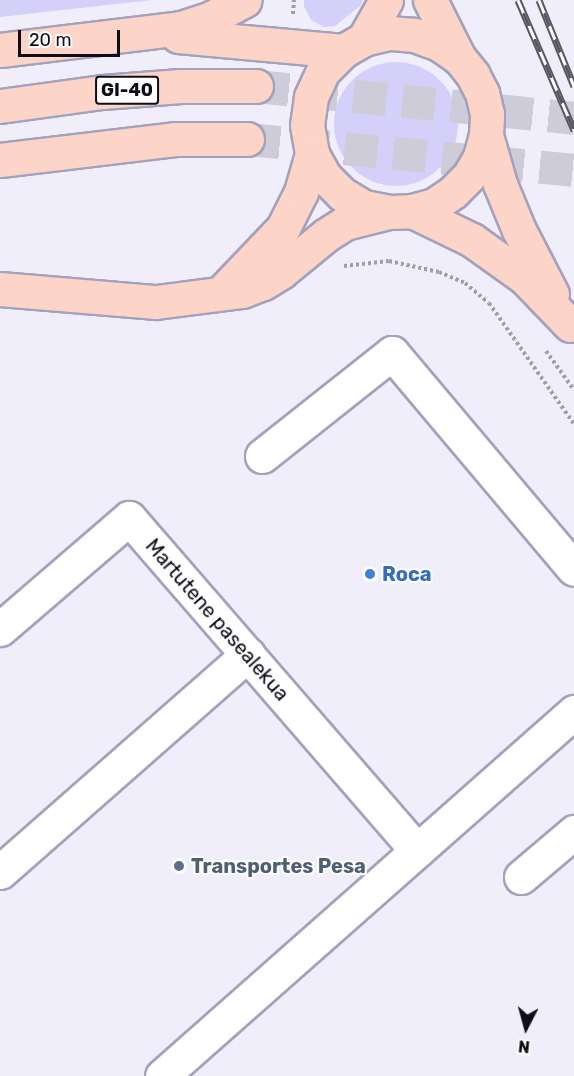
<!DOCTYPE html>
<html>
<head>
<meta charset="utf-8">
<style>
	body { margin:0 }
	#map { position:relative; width:574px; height:1076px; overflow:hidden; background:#f0eefa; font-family:Rubik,sans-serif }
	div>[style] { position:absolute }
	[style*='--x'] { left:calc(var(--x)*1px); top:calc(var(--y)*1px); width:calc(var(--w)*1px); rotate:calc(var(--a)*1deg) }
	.green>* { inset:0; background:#d5d0f9 }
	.round { border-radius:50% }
	.major-tunnel>* { height:33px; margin-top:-16.5px; transform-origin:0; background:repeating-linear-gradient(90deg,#ceccd8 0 33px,transparent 0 49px) }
	.path>* { height:4px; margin-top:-2px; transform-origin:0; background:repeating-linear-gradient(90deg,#9f9da8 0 3px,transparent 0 6px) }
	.roads { filter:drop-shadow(2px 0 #a4a1bd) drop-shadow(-2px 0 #a4a1bd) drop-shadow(0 2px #a4a1bd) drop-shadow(0 -2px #a4a1bd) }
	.minor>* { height:33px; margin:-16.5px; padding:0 16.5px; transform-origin:16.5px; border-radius:16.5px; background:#fff }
	.major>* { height:33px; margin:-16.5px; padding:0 16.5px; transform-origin:16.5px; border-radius:16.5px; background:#fdd5c8 }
	.rail>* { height:7px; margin-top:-3.5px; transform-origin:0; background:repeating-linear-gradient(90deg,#fdfdfd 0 14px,#585761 0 28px); box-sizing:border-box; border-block:2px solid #585761 }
	.dots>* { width:16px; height:16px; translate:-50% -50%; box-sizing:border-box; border:3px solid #fdfdfd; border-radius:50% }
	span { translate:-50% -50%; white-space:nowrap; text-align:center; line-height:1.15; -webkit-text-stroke:4.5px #fdfdfd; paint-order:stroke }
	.shield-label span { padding:2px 4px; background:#fdfdfd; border:2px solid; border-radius:4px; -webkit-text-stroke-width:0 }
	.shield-label { font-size:18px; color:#0f0e18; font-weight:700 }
	.shop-label { font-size:20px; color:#366cbe; font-weight:700 }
	.left { translate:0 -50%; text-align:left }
	.street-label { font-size:20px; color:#0f0e18 }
	.service-label { font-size:20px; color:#4e5e75; font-weight:700 }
	.north { position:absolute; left:496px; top:998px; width:60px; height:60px; -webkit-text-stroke:4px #fdfdfd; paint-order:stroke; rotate:186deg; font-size:16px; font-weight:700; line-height:24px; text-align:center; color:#0f0e18 }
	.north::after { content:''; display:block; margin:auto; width:21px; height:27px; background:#0f0e18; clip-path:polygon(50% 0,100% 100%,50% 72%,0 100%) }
	.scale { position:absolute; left:18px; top:30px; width:102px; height:27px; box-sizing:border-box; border:3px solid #0f0e18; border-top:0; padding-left:8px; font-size:18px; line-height:21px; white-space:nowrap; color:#0f0e18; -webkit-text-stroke:4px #fdfdfd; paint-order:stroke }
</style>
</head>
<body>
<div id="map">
	<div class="green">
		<i style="clip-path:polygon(0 0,152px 0,0 17px)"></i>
		<i style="clip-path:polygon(304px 0,363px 0,360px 6px,335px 26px,324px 27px,311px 20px,304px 6px)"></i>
		<i class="round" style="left:334px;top:62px;width:124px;height:124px"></i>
	</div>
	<div class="major-tunnel">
		<i style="--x:256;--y:86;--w:320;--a:5.7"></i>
		<i style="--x:247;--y:139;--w:328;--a:5.4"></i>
	</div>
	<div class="path">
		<i style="--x:293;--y:14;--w:14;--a:-86"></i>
		<i style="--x:344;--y:266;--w:45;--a:-6.3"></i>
		<i style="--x:389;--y:261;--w:51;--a:12.4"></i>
		<i style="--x:439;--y:272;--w:28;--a:23"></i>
		<i style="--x:465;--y:283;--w:31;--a:40"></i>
		<i style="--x:489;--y:303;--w:148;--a:54.9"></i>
		<i style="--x:546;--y:351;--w:48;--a:54.3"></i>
	</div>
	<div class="roads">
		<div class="minor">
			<i style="--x:262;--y:456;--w:166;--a:-38.4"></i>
			<i style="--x:392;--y:353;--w:282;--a:49.9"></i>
			<i style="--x:0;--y:629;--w:170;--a:-40.7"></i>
			<i style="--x:129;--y:518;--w:440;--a:49.1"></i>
			<i style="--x:0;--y:872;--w:330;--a:-41.3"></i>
			<i style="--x:521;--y:877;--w:70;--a:-40.3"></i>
			<i style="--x:162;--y:1076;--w:550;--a:-41.46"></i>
		</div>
		<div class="major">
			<i style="--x:430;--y:0;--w:65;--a:63.4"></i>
			<i style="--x:178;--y:36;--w:166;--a:5.2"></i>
			<i style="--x:364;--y:39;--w:45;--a:-60.6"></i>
			<i style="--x:0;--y:50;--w:182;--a:-6.9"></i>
			<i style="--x:181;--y:28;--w:32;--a:-18"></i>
			<i style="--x:211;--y:18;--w:38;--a:-28"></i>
			<i style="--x:0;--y:106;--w:103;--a:-7.8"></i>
			<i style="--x:102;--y:92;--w:79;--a:-4.3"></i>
			<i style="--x:181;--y:86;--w:75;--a:0"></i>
			<i style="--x:486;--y:135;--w:51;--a:74.1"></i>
			<i style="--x:500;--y:184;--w:50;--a:67.6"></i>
			<i style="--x:519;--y:230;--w:72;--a:62.7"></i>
			<i style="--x:0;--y:160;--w:176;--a:-6.8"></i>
			<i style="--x:175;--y:139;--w:72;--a:0"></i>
			<i style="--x:412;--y:211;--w:23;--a:-15"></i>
			<i style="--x:434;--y:205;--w:23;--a:-34"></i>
			<i style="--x:453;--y:192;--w:23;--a:-45"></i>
			<i style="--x:469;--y:176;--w:22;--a:-60"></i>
			<i style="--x:480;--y:157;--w:23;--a:-75"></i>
			<i style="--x:486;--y:135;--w:21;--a:-87"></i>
			<i style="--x:487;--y:114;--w:22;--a:-103"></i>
			<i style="--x:482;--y:93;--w:20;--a:-117"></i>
			<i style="--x:473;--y:75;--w:22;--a:-129"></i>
			<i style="--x:459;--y:58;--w:24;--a:-145"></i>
			<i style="--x:439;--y:44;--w:27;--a:-160"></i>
			<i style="--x:414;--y:35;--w:25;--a:-175"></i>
			<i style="--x:389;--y:33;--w:26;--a:167"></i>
			<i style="--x:364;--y:39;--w:24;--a:150"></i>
			<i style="--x:343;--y:51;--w:28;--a:135"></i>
			<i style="--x:323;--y:71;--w:29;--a:115"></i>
			<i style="--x:311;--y:97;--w:28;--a:98"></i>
			<i style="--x:307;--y:125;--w:29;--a:80"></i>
			<i style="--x:312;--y:154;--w:25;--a:61"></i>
			<i style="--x:324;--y:176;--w:25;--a:45"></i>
			<i style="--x:342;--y:194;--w:26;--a:31"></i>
			<i style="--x:364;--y:207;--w:25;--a:11"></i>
			<i style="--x:389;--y:212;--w:23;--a:-2"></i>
			<i style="--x:412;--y:211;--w:67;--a:25.8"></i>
			<i style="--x:472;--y:240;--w:65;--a:35.6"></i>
			<i style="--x:525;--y:278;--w:65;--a:46.2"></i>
			<i style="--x:0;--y:289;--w:157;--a:4.8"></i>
			<i style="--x:156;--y:302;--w:87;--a:-7.3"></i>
			<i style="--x:242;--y:291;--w:22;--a:-21"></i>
			<i style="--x:263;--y:283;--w:21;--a:-31"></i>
			<i style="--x:281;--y:272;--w:58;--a:-39.4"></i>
			<i style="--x:326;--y:235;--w:22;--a:-32"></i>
			<i style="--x:345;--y:223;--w:45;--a:-14"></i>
			<i style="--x:221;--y:293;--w:90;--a:-46.4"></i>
			<i style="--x:283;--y:228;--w:40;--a:-63.4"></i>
			<i style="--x:301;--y:192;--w:40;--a:-74"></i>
		</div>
	</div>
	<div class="rail">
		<i style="--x:518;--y:0;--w:142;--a:66.7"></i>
		<i style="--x:539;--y:0;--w:93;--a:67.9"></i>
	</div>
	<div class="dots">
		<i style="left:370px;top:574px;background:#3f7fe0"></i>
		<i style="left:179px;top:866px;background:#5c6f8a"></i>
	</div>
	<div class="shield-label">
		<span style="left:127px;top:90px">GI-40</span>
	</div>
	<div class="shop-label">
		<span class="left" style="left:382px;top:574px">Roca</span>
	</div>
	<div class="street-label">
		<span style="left:217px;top:620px;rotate:49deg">Martutene pasealekua</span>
	</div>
	<div class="service-label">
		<span class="left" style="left:191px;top:866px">Transportes Pesa</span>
	</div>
	<div class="north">N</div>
	<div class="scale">20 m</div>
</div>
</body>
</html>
